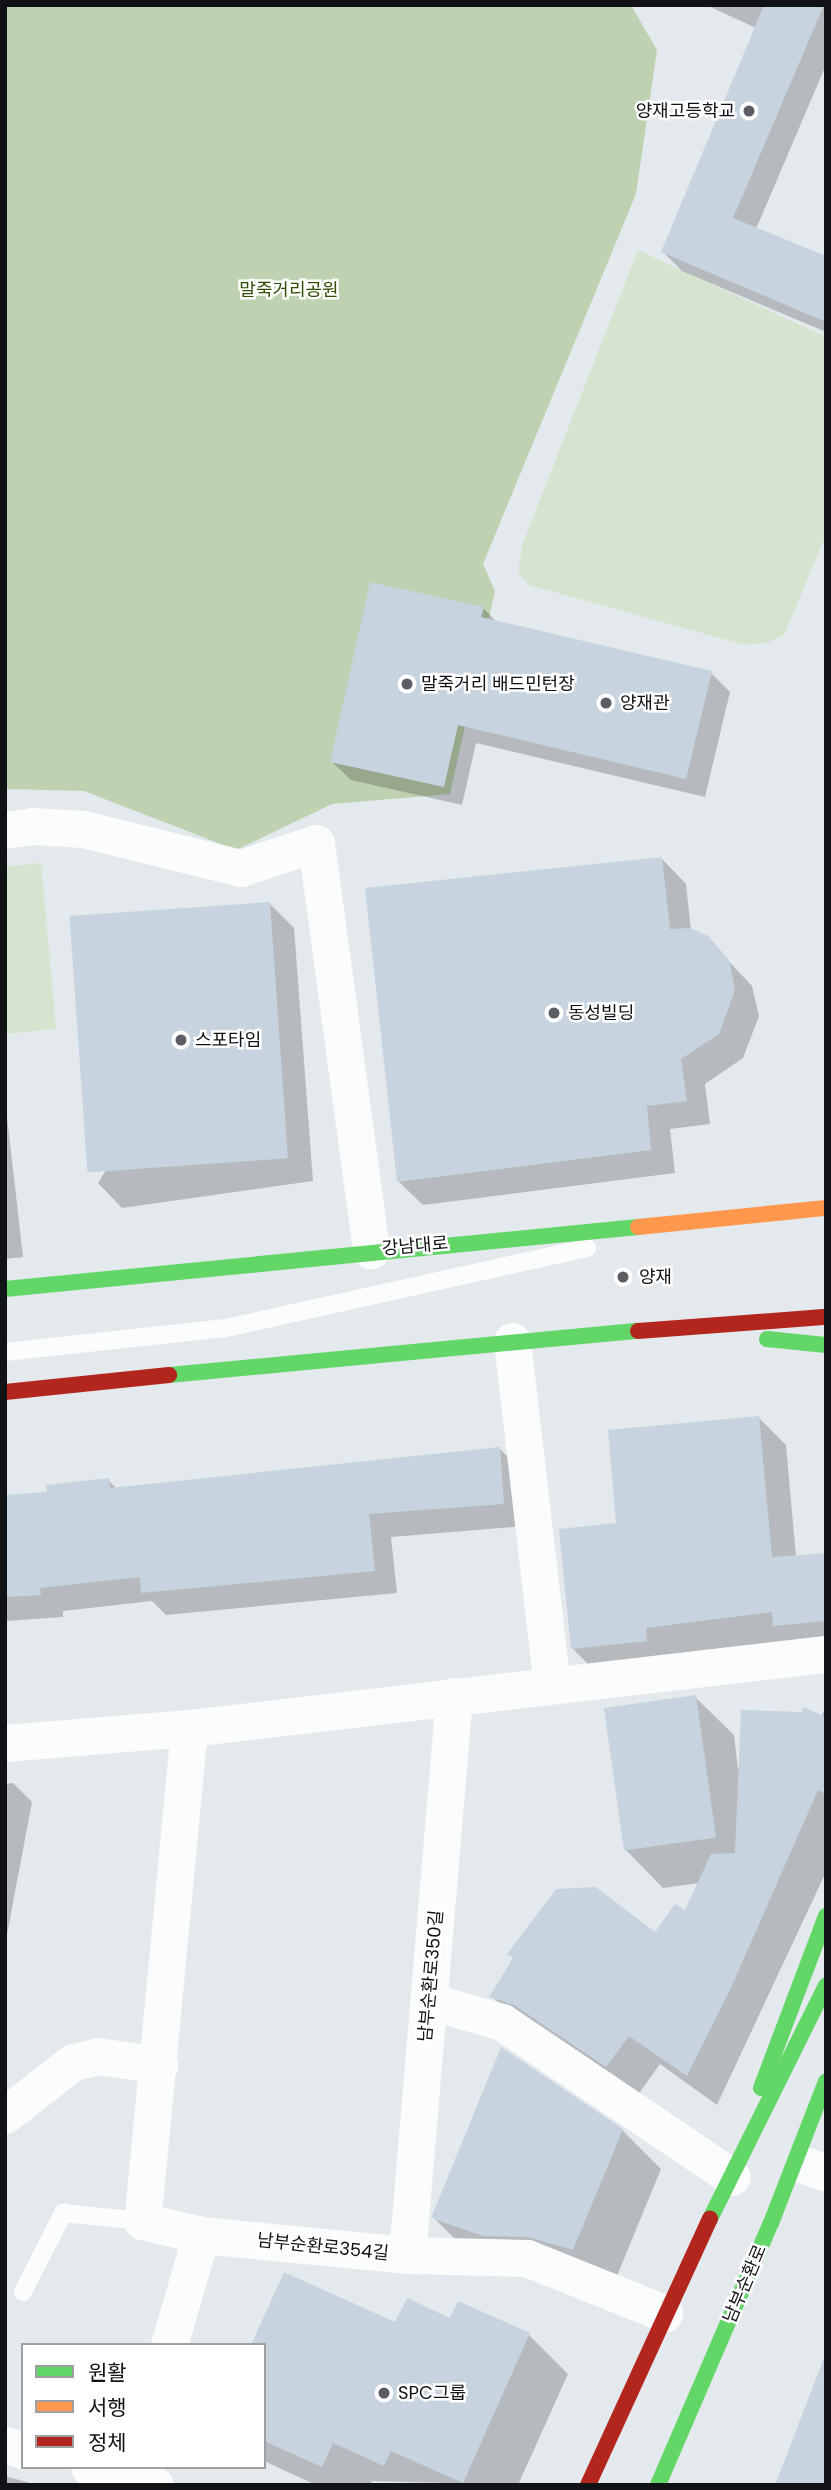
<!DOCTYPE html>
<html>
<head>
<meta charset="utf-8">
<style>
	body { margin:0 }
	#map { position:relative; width:831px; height:2490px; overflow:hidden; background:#e4e9ee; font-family:Poppins,"Noto Sans KR",sans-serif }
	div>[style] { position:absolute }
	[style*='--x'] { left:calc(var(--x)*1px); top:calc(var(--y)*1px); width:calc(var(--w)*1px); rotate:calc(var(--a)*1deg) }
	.green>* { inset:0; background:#d5e4cf }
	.forest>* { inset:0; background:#bed2b1 }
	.shadow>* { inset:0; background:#0003 }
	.building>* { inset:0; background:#c7d4e0; transform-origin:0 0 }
	.lane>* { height:18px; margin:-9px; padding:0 9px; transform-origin:9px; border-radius:9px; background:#fbfcfc }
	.street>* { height:37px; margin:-18.5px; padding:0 18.5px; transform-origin:18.5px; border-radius:18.5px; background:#fbfcfc }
	.fast>* { height:16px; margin:-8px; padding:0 8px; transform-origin:8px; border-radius:8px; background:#63d668 }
	.slow>* { height:16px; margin:-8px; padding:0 8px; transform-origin:8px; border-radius:8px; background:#ff974d }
	.jam>* { height:16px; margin:-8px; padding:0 8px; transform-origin:8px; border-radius:8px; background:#b3261e }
	.dots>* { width:19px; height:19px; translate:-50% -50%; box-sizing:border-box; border:4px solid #fff; border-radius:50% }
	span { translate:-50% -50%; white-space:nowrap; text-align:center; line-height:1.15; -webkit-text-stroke:5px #fff; paint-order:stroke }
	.poi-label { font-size:18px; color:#101215 }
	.right { translate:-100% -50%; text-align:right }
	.left { translate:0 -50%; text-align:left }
	.park-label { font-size:18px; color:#2e4c02 }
	.street-label { font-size:18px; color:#101215 }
	.frame { position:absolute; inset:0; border:7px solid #101215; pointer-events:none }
	.legend { position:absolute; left:21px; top:2343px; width:245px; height:126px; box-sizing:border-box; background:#fff; border:2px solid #9fa0a1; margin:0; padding:9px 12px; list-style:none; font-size:21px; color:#101215 }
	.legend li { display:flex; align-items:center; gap:14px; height:35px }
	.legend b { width:35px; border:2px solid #9fa0a1 }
</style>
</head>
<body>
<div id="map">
	<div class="green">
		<i style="clip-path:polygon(638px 250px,826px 337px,826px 535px,784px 635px,769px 642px,745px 645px,529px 585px,518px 572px,523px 543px)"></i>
		<i style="clip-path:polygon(41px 863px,56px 1029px,5px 1034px,5px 867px)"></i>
	</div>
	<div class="forest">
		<i style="clip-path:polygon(5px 5px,631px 5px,657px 50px,636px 194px,483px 564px,495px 591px,450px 794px,332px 804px,236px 850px,84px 791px,5px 789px)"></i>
	</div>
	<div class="shadow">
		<i style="clip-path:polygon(706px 5px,826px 5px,826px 65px,756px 229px,826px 258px,826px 332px,682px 271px,663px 252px,756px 28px)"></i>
		<i style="clip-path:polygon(483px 608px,497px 622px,711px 673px,730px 692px,705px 797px,476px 743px,462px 805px,351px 780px,332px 762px)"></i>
		<i style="clip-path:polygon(662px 859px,686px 884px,691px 931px,707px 938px,752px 986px,759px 1016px,743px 1058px,705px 1084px,710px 1124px,670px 1129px,675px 1173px,423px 1205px,398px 1181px)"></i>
		<i style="clip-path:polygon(270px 904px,294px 928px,313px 1181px,122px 1208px,98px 1183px)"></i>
		<i style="clip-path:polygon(5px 1099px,23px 1257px,5px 1259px)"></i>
		<i style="clip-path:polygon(758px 1417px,786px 1445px,796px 1557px,826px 1554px,826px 1650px,600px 1676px,573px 1649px,618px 1525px)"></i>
		<i style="clip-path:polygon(500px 1449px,523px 1472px,526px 1526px,391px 1537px,397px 1593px,166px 1615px,152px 1601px,63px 1611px,63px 1617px,5px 1621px,5px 1496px,48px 1493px,108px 1480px,117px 1489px)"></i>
		<i style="clip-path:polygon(695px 1697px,734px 1735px,738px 1769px,821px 1717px,826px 1707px,826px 1872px,717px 2105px,660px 2064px,637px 2096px,522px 2026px,492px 1996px,655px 1934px,685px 1913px,699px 1883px,663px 1888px,625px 1849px)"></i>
		<i style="clip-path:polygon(13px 1783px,32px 1802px,5px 1945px,5px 1784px)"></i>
		<i style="clip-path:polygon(622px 2130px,661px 2169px,612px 2288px,472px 2256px,433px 2217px)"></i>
		<i style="clip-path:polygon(451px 2320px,529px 2335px,568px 2374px,518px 2485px,372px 2481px,370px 2485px,316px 2485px,264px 2461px,264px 2345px)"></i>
		<i style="clip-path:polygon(826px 2362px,826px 2485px,777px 2485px)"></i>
		<i style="clip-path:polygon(5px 2476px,37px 2485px,5px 2485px)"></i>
	</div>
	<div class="building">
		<i style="clip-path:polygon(764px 5px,824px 5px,733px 218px,826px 256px,826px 322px,661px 252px)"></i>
		<i style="clip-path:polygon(370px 582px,484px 607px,481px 617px,712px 671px,686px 779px,458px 725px,444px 787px,330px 762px)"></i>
		<i style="clip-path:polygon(662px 857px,670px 929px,690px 928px,708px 936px,729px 960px,735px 990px,719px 1034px,681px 1059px,687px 1101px,647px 1106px,651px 1150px,397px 1182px,365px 888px)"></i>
		<i style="left:270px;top:902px;width:257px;height:201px;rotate:86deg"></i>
		<i style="clip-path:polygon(759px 1416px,772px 1557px,826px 1553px,826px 1621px,773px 1626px,772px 1612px,646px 1628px,647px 1641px,571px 1649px,559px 1529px,616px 1523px,608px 1430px)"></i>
		<i style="clip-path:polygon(500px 1447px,504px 1504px,369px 1514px,375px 1571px,141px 1593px,140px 1577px,40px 1588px,41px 1595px,5px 1597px,5px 1495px,47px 1492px,46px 1485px,109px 1478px,110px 1488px)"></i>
		<i style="left:696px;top:1695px;width:144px;height:93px;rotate:82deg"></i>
		<i style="clip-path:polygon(803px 1707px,826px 1717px,826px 1794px,818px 1790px,730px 1990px,687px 2076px,629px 2036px,606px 2067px,514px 2005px,489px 1997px,513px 1958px,507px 1954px,556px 1889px,596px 1887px,655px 1932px,675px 1904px,685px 1910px,711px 1854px,735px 1853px,741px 1710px,802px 1712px)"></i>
		<i style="clip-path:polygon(501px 2047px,623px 2129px,573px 2250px,528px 2237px,483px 2236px,431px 2218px)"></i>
		<i style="clip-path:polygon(284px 2272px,395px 2322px,407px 2298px,450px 2318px,458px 2301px,530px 2333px,463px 2483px,391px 2451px,384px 2466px,333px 2443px,322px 2467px,264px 2441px,264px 2345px,251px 2345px)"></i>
		<i style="clip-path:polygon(824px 2358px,826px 2485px,775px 2485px)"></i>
	</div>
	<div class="lane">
		<i style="--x:5;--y:1352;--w:222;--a:-6.2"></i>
		<i style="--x:226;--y:1328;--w:370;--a:-12.5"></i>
		<i style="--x:23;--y:2292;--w:89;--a:-63.1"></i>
		<i style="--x:63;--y:2213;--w:79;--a:5.8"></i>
	</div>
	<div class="street">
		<i style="--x:5;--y:830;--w:27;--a:-8"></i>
		<i style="--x:32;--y:826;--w:51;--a:3.4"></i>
		<i style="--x:83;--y:829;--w:163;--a:13.9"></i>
		<i style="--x:241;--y:868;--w:79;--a:-18.4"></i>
		<i style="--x:316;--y:843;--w:411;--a:82.3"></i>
		<i style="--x:512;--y:1341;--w:346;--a:83.4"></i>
		<i style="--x:189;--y:1728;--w:495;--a:95.4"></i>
		<i style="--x:142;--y:2221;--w:61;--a:13.3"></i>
		<i style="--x:201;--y:2235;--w:207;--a:5.5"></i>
		<i style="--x:407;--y:2255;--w:120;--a:1.4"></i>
		<i style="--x:527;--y:2258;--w:148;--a:21.9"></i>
		<i style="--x:5;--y:1743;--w:185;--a:-4.7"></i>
		<i style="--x:189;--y:1728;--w:641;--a:-6.63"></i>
		<i style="--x:429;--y:2001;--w:76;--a:16"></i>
		<i style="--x:502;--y:2022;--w:277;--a:34"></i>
		<i style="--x:5;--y:2115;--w:86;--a:-37.9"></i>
		<i style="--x:73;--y:2062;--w:26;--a:-13"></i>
		<i style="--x:98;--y:2056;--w:62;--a:8.4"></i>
		<i style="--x:804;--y:2165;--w:23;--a:20"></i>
		<i style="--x:407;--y:2255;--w:561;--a:-85.19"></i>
		<i style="--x:169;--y:2345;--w:115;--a:-73.8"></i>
		<i style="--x:5;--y:2445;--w:19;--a:16"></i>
		<i style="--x:89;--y:2467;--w:68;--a:15.3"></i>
	</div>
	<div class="fast">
		<i style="--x:5;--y:1289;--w:636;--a:-5.59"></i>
		<i style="--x:767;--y:1339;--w:59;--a:5.8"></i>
		<i style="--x:169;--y:1375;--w:471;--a:-5.4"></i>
		<i style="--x:761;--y:2088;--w:184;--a:-69.3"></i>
		<i style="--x:710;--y:2219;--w:261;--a:-63.6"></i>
		<i style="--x:658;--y:2485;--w:285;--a:-66.7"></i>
		<i style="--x:771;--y:2223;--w:152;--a:-68.8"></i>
	</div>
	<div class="slow">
		<i style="--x:638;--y:1227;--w:189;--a:-5.8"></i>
	</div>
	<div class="jam">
		<i style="--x:638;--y:1331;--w:189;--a:-4.3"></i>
		<i style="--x:5;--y:1392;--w:165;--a:-5.9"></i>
		<i style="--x:588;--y:2485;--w:293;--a:-65.4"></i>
	</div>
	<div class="dots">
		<i style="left:749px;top:111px;background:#5a5d61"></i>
		<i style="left:407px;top:684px;background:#5a5d61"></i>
		<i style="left:606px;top:703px;background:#5a5d61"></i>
		<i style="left:554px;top:1013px;background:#5a5d61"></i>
		<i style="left:181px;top:1040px;background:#5a5d61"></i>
		<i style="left:623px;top:1277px;background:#5a5d61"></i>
		<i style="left:384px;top:2393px;background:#5a5d61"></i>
	</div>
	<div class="poi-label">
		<span class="right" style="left:735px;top:111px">양재고등학교</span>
		<span class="left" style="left:421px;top:684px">말죽거리 배드민턴장</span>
		<span class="left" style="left:620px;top:703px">양재관</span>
		<span class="left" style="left:568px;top:1013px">동성빌딩</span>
		<span class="left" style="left:195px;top:1040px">스포타임</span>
		<span class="left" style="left:639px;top:1277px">양재</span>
		<span class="left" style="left:398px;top:2393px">SPC그룹</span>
	</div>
	<div class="park-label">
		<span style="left:289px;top:290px">말죽거리공원</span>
	</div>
	<div class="street-label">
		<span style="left:415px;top:1246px;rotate:-5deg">강남대로</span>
		<span style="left:431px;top:1976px;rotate:-85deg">남부순환로350길</span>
		<span style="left:323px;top:2247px;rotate:6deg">남부순환로354길</span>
		<span style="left:745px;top:2284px;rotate:-67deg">남부순환로</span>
	</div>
	<div class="frame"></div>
	<ul class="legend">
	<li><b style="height:9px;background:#63d668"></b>원활</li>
	<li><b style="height:9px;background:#ff974d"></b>서행</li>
	<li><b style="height:9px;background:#b3261e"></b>정체</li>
	</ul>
</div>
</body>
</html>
